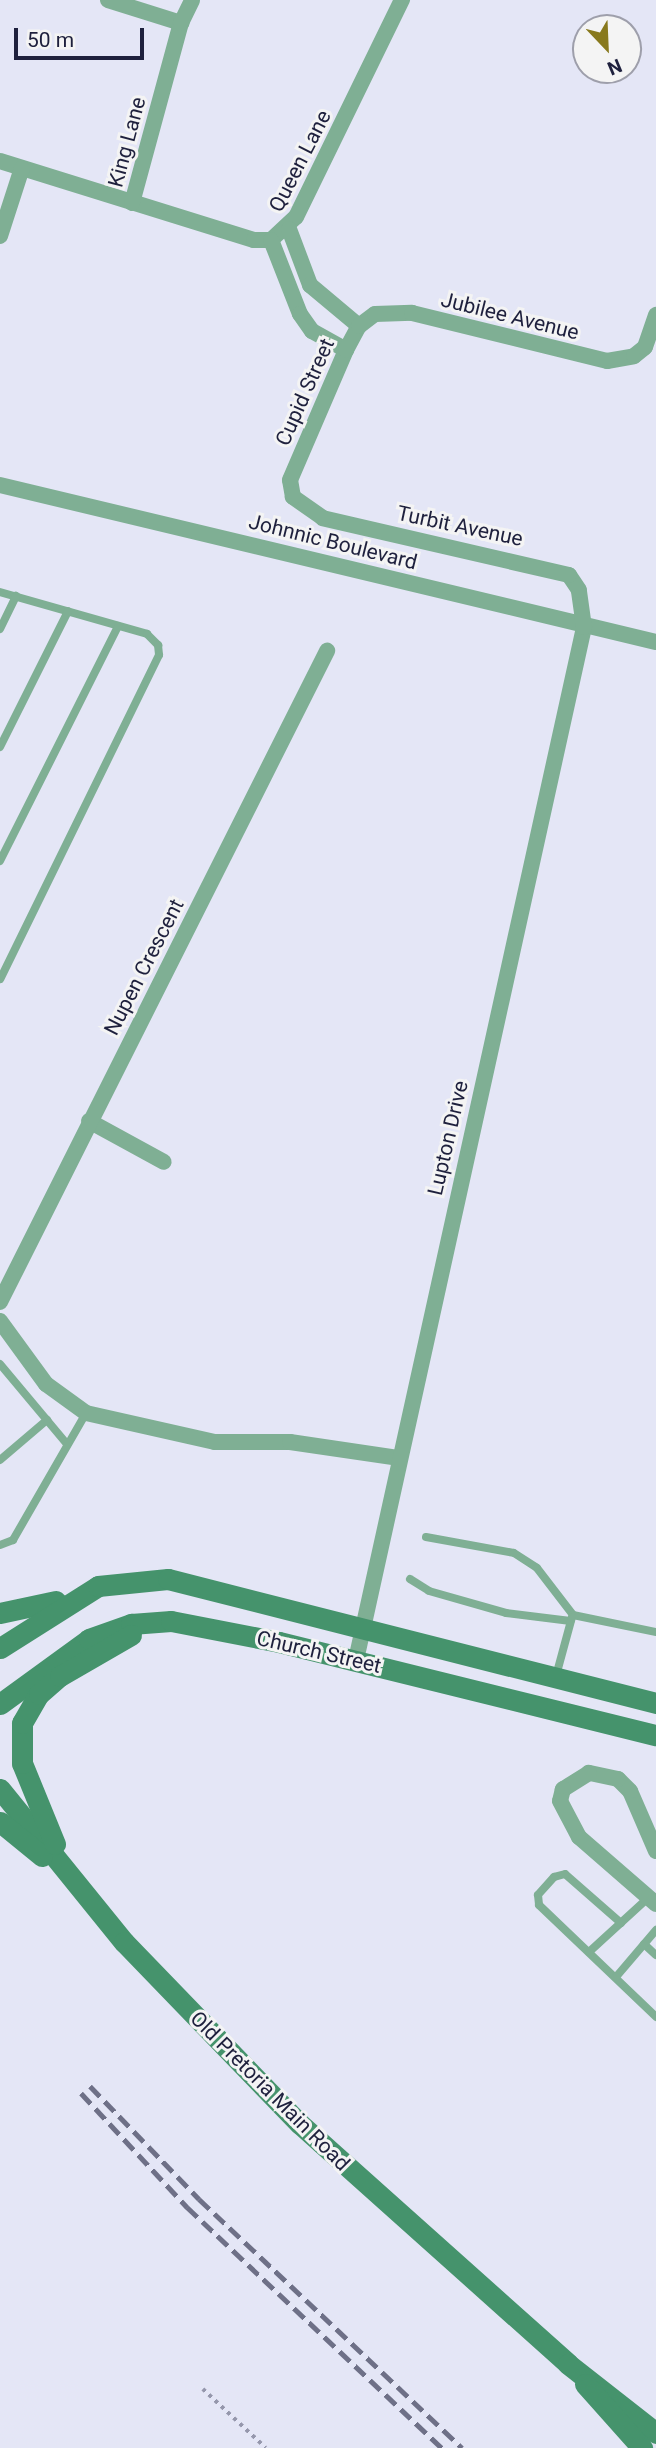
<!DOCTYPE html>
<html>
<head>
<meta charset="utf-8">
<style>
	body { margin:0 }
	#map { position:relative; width:656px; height:2448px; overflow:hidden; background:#e4e6f6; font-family:Roboto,sans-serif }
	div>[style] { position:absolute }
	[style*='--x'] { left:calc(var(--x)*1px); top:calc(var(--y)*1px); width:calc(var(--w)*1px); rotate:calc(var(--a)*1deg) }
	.path>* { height:3.5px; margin-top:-1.75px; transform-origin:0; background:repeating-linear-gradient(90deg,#9597ac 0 3.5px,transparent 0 8.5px) }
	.service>* { height:8px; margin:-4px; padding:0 4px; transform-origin:4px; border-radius:4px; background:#7faf94 }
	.minor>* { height:16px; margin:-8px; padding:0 8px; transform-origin:8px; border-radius:8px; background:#7faf94 }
	.secondary>* { height:21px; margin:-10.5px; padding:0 10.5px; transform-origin:10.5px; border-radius:10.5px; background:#45936c }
	.rail>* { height:5px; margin-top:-2.5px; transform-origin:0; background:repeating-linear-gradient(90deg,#6e7087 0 14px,transparent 0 21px) }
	span { translate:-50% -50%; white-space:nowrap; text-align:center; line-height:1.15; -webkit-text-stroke:6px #f4f4f4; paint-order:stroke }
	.street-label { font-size:21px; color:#1e203d }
	.north { position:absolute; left:572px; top:14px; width:70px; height:70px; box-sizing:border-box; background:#f4f4f4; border:2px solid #9e9fab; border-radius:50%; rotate:157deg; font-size:19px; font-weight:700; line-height:28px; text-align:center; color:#1e203d }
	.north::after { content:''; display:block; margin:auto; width:24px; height:32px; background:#88791d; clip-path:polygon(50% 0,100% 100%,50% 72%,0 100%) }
	.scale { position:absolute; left:14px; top:28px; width:130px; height:32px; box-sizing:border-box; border:4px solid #1e203d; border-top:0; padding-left:9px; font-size:21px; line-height:24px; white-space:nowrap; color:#1e203d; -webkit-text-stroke:5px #f4f4f4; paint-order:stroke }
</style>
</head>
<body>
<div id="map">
	<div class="path">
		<i style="--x:203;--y:2389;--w:86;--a:43.1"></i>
	</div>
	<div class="service">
		<i style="--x:0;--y:592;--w:153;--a:15.9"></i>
		<i style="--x:147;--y:634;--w:16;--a:45"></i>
		<i style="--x:158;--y:645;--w:10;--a:84"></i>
		<i style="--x:159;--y:655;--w:361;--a:116.1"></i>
		<i style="--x:0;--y:629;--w:37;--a:-64"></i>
		<i style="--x:0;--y:747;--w:152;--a:-63.4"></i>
		<i style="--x:0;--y:861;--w:263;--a:-63.3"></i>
		<i style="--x:0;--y:1364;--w:104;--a:50.1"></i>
		<i style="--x:0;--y:1460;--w:62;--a:-40.4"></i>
		<i style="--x:426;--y:1537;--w:89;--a:10.3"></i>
		<i style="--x:514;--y:1553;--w:27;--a:33"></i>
		<i style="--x:537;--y:1568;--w:59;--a:52.5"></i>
		<i style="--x:573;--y:1615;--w:85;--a:11.6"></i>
		<i style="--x:0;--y:1545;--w:14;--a:-21"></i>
		<i style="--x:13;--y:1540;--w:146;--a:-60.1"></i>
		<i style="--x:410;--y:1579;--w:22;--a:32"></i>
		<i style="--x:429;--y:1591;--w:80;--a:15.9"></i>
		<i style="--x:506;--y:1613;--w:65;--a:7"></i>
		<i style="--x:556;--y:1676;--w:61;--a:-74.8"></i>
		<i style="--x:621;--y:1923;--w:74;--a:-138.8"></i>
		<i style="--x:565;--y:1874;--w:11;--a:165"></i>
		<i style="--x:554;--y:1877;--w:24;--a:132"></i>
		<i style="--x:538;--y:1895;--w:10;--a:84"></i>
		<i style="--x:539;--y:1905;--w:162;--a:43.7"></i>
		<i style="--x:644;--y:1944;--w:16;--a:43"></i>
		<i style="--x:589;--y:1952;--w:80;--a:-42.5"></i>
		<i style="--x:616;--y:1977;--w:62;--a:-49.6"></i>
	</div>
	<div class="minor">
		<i style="--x:108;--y:0;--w:77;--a:17.5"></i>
		<i style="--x:0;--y:161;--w:266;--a:17.3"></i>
		<i style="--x:254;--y:240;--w:17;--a:0"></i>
		<i style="--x:271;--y:240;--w:34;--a:-43"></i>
		<i style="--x:296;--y:217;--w:242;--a:-64"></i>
		<i style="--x:132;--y:203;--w:187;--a:-74.8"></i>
		<i style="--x:181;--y:23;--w:25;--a:-64"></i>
		<i style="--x:289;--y:229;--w:60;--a:69.4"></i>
		<i style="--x:310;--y:285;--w:64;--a:39.9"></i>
		<i style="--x:0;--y:236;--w:71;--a:-72.1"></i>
		<i style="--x:271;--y:240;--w:79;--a:68.6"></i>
		<i style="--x:300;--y:314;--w:21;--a:55"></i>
		<i style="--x:312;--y:331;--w:39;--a:29"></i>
		<i style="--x:0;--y:485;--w:675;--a:13.46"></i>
		<i style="--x:89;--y:1121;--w:85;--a:28.7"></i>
		<i style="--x:0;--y:1302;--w:729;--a:-63.33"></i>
		<i style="--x:0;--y:1321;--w:78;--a:53.9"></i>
		<i style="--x:46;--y:1384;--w:49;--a:35.9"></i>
		<i style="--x:86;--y:1413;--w:132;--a:12.7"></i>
		<i style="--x:215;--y:1442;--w:75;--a:0"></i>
		<i style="--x:290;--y:1442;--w:109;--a:8.4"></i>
		<i style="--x:356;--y:1660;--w:1058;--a:-77.55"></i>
		<i style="--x:584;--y:627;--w:37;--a:-98"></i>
		<i style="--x:579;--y:590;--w:18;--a:-124"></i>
		<i style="--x:569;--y:575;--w:253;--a:-167"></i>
		<i style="--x:323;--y:518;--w:37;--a:-145"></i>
		<i style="--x:293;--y:497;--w:17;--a:-100"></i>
		<i style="--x:290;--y:480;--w:142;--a:-66.7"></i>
		<i style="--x:346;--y:350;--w:27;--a:-62"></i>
		<i style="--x:359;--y:326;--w:20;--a:-37"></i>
		<i style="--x:375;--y:314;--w:37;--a:-2"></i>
		<i style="--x:412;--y:313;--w:201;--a:13.8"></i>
		<i style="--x:607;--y:361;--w:27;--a:-10"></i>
		<i style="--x:634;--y:356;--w:14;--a:-39"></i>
		<i style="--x:645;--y:347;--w:34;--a:-71"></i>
		<i style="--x:656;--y:1851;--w:65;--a:-113.4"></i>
		<i style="--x:630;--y:1791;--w:17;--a:-135"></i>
		<i style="--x:618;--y:1779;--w:30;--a:-168"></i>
		<i style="--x:589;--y:1773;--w:31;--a:148"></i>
		<i style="--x:563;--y:1789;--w:12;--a:104"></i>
		<i style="--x:560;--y:1801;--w:41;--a:62.2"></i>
		<i style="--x:579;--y:1837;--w:102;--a:41"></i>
	</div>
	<div class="secondary">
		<i style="--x:0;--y:1613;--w:57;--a:-12.1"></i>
		<i style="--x:0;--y:1648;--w:116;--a:-32.3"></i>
		<i style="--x:98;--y:1586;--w:70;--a:-5.7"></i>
		<i style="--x:168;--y:1579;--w:504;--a:14.26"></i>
		<i style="--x:0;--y:1704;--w:110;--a:-36.1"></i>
		<i style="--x:89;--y:1639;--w:45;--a:-19.7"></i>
		<i style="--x:131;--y:1624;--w:40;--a:-4.3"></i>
		<i style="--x:171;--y:1621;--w:110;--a:11"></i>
		<i style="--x:279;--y:1642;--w:388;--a:13.9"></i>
		<i style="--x:0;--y:1789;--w:197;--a:51"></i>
		<i style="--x:124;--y:1942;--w:253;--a:46"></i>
		<i style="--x:300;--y:2124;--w:360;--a:41.8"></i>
		<i style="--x:568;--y:2364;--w:112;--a:38.1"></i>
		<i style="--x:0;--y:1822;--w:54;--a:39"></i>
		<i style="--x:55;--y:1844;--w:87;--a:-112.2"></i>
		<i style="--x:22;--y:1763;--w:40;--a:-90"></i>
		<i style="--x:22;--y:1723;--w:34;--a:-60"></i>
		<i style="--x:39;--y:1694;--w:28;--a:-41"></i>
		<i style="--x:60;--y:1676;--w:82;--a:-30"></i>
		<i style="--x:585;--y:2384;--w:86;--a:48.3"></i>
	</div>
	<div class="rail">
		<i style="--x:90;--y:2086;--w:157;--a:46"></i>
		<i style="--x:199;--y:2199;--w:362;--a:43.4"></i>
		<i style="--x:81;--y:2093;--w:156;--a:47.1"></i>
		<i style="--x:187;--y:2207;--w:351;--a:43.4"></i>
	</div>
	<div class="street-label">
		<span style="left:127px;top:142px;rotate:-75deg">King Lane</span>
		<span style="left:300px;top:161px;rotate:-63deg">Queen Lane</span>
		<span style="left:510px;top:316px;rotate:14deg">Jubilee Avenue</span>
		<span style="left:305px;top:392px;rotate:-66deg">Cupid Street</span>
		<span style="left:460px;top:526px;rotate:12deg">Turbit Avenue</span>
		<span style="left:333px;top:542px;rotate:14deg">Johnnic Boulevard</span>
		<span style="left:144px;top:967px;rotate:-63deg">Nupen Crescent</span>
		<span style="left:448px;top:1138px;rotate:-77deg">Lupton Drive</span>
		<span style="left:319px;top:1652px;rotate:13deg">Church Street</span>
		<span style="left:270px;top:2091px;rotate:45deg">Old Pretoria Main Road</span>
	</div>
	<div class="north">N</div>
	<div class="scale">50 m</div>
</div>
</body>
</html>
